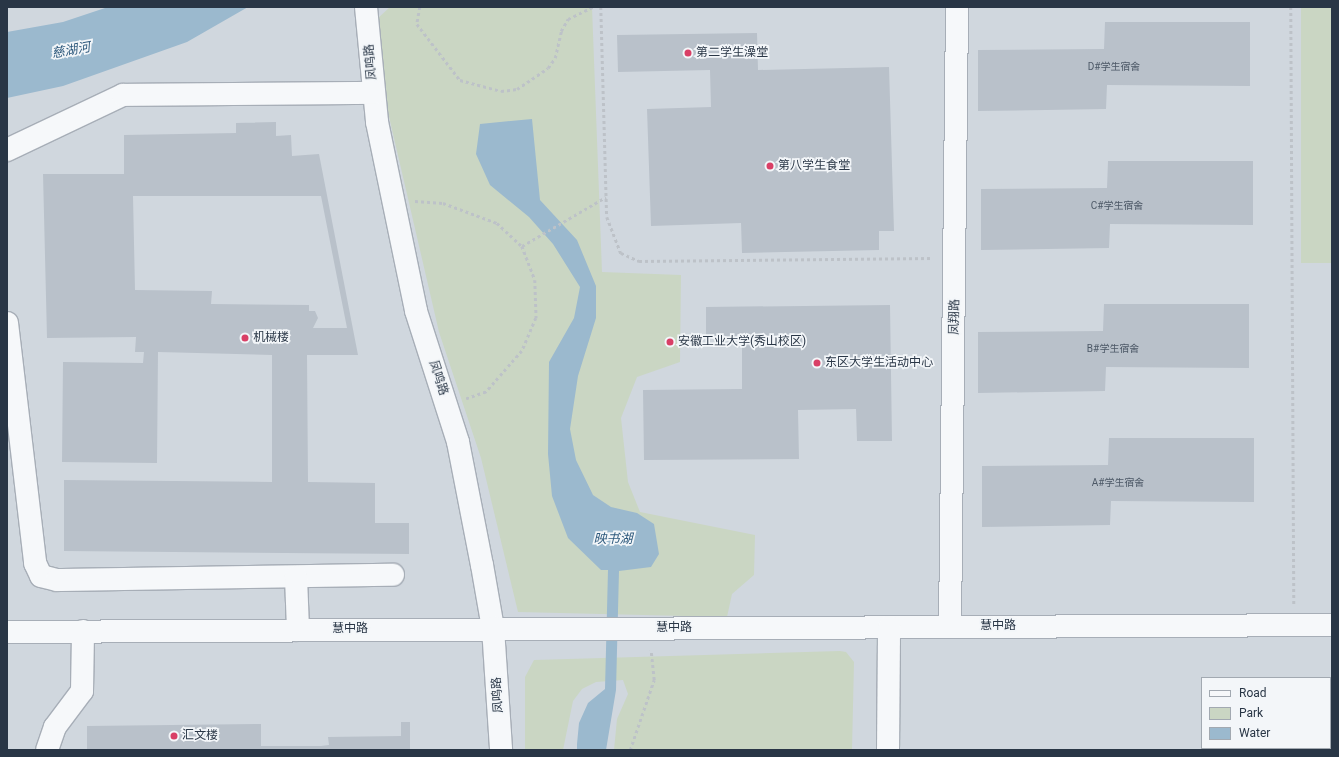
<!DOCTYPE html>
<html>
<head>
<meta charset="utf-8">
<style>
	body { margin:0 }
	#map { position:relative; width:1339px; height:757px; overflow:hidden; background:#e3e7ec; font-family:Roboto,"Noto Sans SC",sans-serif }
	div>[style] { position:absolute }
	[style*='--x'] { left:calc(var(--x)*1px); top:calc(var(--y)*1px); width:calc(var(--w)*1px); rotate:calc(var(--a)*1deg) }
	.built>* { inset:0; background:#d0d7de }
	.green>* { inset:0; background:#cad6c3; transform-origin:0 0 }
	.water>* { inset:0; background:#9bb9ce }
	.building>* { inset:0; background:#b9c1ca }
	.path>* { height:2.5px; margin-top:-1.25px; transform-origin:0; background:repeating-linear-gradient(90deg,#bdc2c8 0 3px,transparent 0 6px) }
	.roads { filter:drop-shadow(1px 0 #a7aeb7) drop-shadow(-1px 0 #a7aeb7) drop-shadow(0 1px #a7aeb7) drop-shadow(0 -1px #a7aeb7) }
	.minor>* { height:22px; margin:-11px; padding:0 11px; transform-origin:11px; border-radius:11px; background:#f6f8fa }
	.dots>* { width:11px; height:11px; translate:-50% -50%; box-sizing:border-box; border:2px solid #f3f6f9; border-radius:50% }
	span { translate:-50% -50%; white-space:nowrap; text-align:center; line-height:1.15; -webkit-text-stroke:3.5px #f3f6f9; paint-order:stroke }
	.number-label { font-size:10px; color:#4d5967 }
	.number-label span { -webkit-text-stroke-width:0 }
	.poi-label { font-size:12px; color:#293646 }
	.left { translate:0 -50%; text-align:left }
	.street-label { font-size:12px; color:#293646 }
	.water-label { font-size:13px; color:#2f5a7d; font-style:italic }
	.frame { position:absolute; inset:0; border:8px solid #293646; pointer-events:none }
	.legend { position:absolute; left:1201px; top:677px; width:130px; height:72px; box-sizing:border-box; background:#f3f6f9; border:1px solid #a2a9b1; margin:0; padding:5px 7px; list-style:none; font-size:12px; color:#293646 }
	.legend li { display:flex; align-items:center; gap:8px; height:20px }
	.legend b { width:20px; border:1px solid #a2a9b1 }
</style>
</head>
<body>
<div id="map">
	<div class="built">
		<i style="clip-path:polygon(evenodd,7px 7px,1332px 7px,1332px 750px,7px 750px,7px 7px,1202px 678px,1330px 678px,1330px 748px,1202px 748px,1202px 678px)"></i>
	</div>
	<div class="green">
		<i style="clip-path:polygon(390px 7px,592px 7px,602px 272px,681px 275px,680px 362px,637px 377px,621px 418px,628px 482px,640px 512px,755px 535px,754px 575px,732px 594px,727px 617px,518px 612px,481px 458px,439px 332px,384px 95px,377px 19px)"></i>
		<i style="left:1301px;top:7px;width:31px;height:256px"></i>
		<i style="clip-path:polygon(840px 651px,846px 652px,854px 662px,852px 750px,614px 750px,617px 719px,628px 694px,623px 680px,596px 682px,582px 689px,573px 701px,563px 750px,525px 750px,525px 677px,534px 660px)"></i>
	</div>
	<div class="water">
		<i style="clip-path:polygon(108px 7px,248px 7px,187px 42px,63px 86px,7px 98px,7px 32px,63px 22px)"></i>
		<i style="clip-path:polygon(532px 119px,540px 200px,577px 240px,596px 286px,596px 318px,578px 376px,570px 429px,576px 460px,593px 495px,611px 507px,637px 513px,654px 524px,659px 554px,651px 567px,619px 571px,616px 690px,606px 750px,577px 750px,577px 744px,579px 723px,588px 703px,605px 689px,608px 570px,601px 570px,568px 538px,552px 496px,548px 454px,549px 362px,574px 318px,580px 287px,553px 244px,529px 217px,490px 185px,476px 154px,480px 124px)"></i>
	</div>
	<div class="building">
		<i style="clip-path:polygon(1105px 22px,1250px 22px,1250px 86px,1107px 85px,1106px 109px,978px 111px,978px 50px,1104px 49px)"></i>
		<i style="clip-path:polygon(757px 33px,758px 70px,889px 67px,894px 231px,879px 231px,879px 250px,742px 253px,741px 223px,651px 226px,647px 109px,711px 107px,710px 70px,618px 72px,617px 35px)"></i>
		<i style="clip-path:polygon(evenodd,276px 122px,276px 136px,291px 135px,292px 156px,319px 154px,358px 355px,307px 355px,308px 482px,375px 483px,375px 523px,409px 523px,409px 554px,64px 551px,64px 480px,272px 482px,272px 355px,158px 352px,157px 463px,62px 462px,63px 362px,143px 363px,144px 352px,135px 352px,136px 337px,47px 338px,43px 174px,124px 174px,124px 135px,236px 133px,236px 123px,276px 122px,133px 196px,321px 196px,347px 328px,313px 328px,318px 318px,315px 311px,309px 311px,309px 305px,211px 304px,212px 291px,135px 290px,133px 196px)"></i>
		<i style="clip-path:polygon(1108px 161px,1253px 161px,1253px 225px,1110px 224px,1109px 248px,981px 250px,981px 189px,1107px 188px)"></i>
		<i style="clip-path:polygon(1104px 304px,1249px 304px,1249px 368px,1106px 367px,1105px 391px,978px 393px,978px 332px,1103px 331px)"></i>
		<i style="clip-path:polygon(890px 305px,892px 441px,857px 441px,856px 409px,798px 410px,799px 459px,644px 460px,643px 390px,742px 389px,742px 336px,706px 337px,706px 307px)"></i>
		<i style="clip-path:polygon(1109px 438px,1254px 438px,1254px 502px,1111px 501px,1110px 525px,982px 527px,982px 466px,1108px 465px)"></i>
		<i style="clip-path:polygon(401px 722px,410px 722px,410px 750px,87px 750px,87px 726px,261px 724px,261px 746px,321px 746px,329px 745px,328px 737px,401px 736px)"></i>
	</div>
	<div class="path">
		<i style="--x:420;--y:7;--w:17;--a:100"></i>
		<i style="--x:417;--y:24;--w:71;--a:52.5"></i>
		<i style="--x:460;--y:80;--w:42;--a:15"></i>
		<i style="--x:501;--y:91;--w:16;--a:-7"></i>
		<i style="--x:517;--y:89;--w:37;--a:-34"></i>
		<i style="--x:548;--y:68;--w:12;--a:-55"></i>
		<i style="--x:555;--y:58;--w:28;--a:-77"></i>
		<i style="--x:561;--y:31;--w:14;--a:-60"></i>
		<i style="--x:568;--y:19;--w:28;--a:-26"></i>
		<i style="--x:601;--y:7;--w:210;--a:88.4"></i>
		<i style="--x:607;--y:217;--w:39;--a:69"></i>
		<i style="--x:621;--y:253;--w:20;--a:24"></i>
		<i style="--x:639;--y:261;--w:294;--a:-0.6"></i>
		<i style="--x:1291;--y:7;--w:597;--a:89.71"></i>
		<i style="--x:415;--y:201;--w:28;--a:4"></i>
		<i style="--x:443;--y:203;--w:58;--a:20.3"></i>
		<i style="--x:497;--y:223;--w:34;--a:43"></i>
		<i style="--x:522;--y:246;--w:36;--a:69"></i>
		<i style="--x:535;--y:280;--w:38;--a:88"></i>
		<i style="--x:536;--y:318;--w:36;--a:113"></i>
		<i style="--x:522;--y:351;--w:55;--a:131.3"></i>
		<i style="--x:486;--y:392;--w:21;--a:161"></i>
		<i style="--x:522;--y:246;--w:97;--a:-30.3"></i>
		<i style="--x:630;--y:750;--w:74;--a:-71.1"></i>
		<i style="--x:654;--y:680;--w:30;--a:-96"></i>
	</div>
	<div class="roads">
		<div class="minor">
			<i style="--x:366;--y:7;--w:116;--a:84.5"></i>
			<i style="--x:377;--y:122;--w:193;--a:78.3"></i>
			<i style="--x:416;--y:311;--w:138;--a:72.2"></i>
			<i style="--x:458;--y:442;--w:125;--a:79"></i>
			<i style="--x:482;--y:565;--w:64;--a:80.1"></i>
			<i style="--x:493;--y:628;--w:122;--a:86.2"></i>
			<i style="--x:7;--y:150;--w:128;--a:-25.4"></i>
			<i style="--x:123;--y:95;--w:251;--a:-0.5"></i>
			<i style="--x:7;--y:323;--w:242;--a:83.3"></i>
			<i style="--x:35;--y:563;--w:14;--a:65"></i>
			<i style="--x:41;--y:576;--w:16;--a:14"></i>
			<i style="--x:57;--y:580;--w:336;--a:-0.9"></i>
			<i style="--x:296;--y:577;--w:53;--a:87.8"></i>
			<i style="--x:950;--y:627;--w:620;--a:-89.35"></i>
			<i style="--x:7;--y:632;--w:1325;--a:-0.3"></i>
			<i style="--x:47;--y:750;--w:24;--a:-71"></i>
			<i style="--x:55;--y:727;--w:45;--a:-53.1"></i>
			<i style="--x:82;--y:691;--w:60;--a:-89"></i>
			<i style="--x:888;--y:750;--w:123;--a:-89.5"></i>
		</div>
	</div>
	<div class="dots">
		<i style="left:688px;top:53px;background:#d93f66"></i>
		<i style="left:770px;top:166px;background:#d93f66"></i>
		<i style="left:245px;top:338px;background:#d93f66"></i>
		<i style="left:670px;top:342px;background:#d93f66"></i>
		<i style="left:817px;top:363px;background:#d93f66"></i>
		<i style="left:174px;top:736px;background:#d93f66"></i>
	</div>
	<div class="number-label">
		<span style="left:1114px;top:67px">D#学生宿舍</span>
		<span style="left:1117px;top:206px">C#学生宿舍</span>
		<span style="left:1113px;top:349px">B#学生宿舍</span>
		<span style="left:1118px;top:483px">A#学生宿舍</span>
	</div>
	<div class="poi-label">
		<span class="left" style="left:696px;top:53px">第二学生澡堂</span>
		<span class="left" style="left:778px;top:166px">第八学生食堂</span>
		<span class="left" style="left:253px;top:338px">机械楼</span>
		<span class="left" style="left:678px;top:342px">安徽工业大学(秀山校区)</span>
		<span class="left" style="left:825px;top:363px">东区大学生活动中心</span>
		<span class="left" style="left:182px;top:736px">汇文楼</span>
	</div>
	<div class="street-label">
		<span style="left:371px;top:62px;rotate:-95deg">凤鸣路</span>
		<span style="left:955px;top:317px;rotate:-89deg">凤翔路</span>
		<span style="left:438px;top:378px;rotate:72deg">凤鸣路</span>
		<span style="left:998px;top:626px">慧中路</span>
		<span style="left:674px;top:628px">慧中路</span>
		<span style="left:350px;top:629px">慧中路</span>
		<span style="left:498px;top:695px;rotate:-94deg">凤鸣路</span>
	</div>
	<div class="water-label">
		<span style="left:71px;top:51px;rotate:-10deg">慈湖河</span>
		<span style="left:613px;top:539px">映书湖</span>
	</div>
	<div class="frame"></div>
	<ul class="legend">
	<li><b style="height:5px;background:#f6f8fa"></b>Road</li>
	<li><b style="height:11px;background:#cad6c3"></b>Park</li>
	<li><b style="height:11px;background:#9bb9ce"></b>Water</li>
	</ul>
</div>
</body>
</html>
